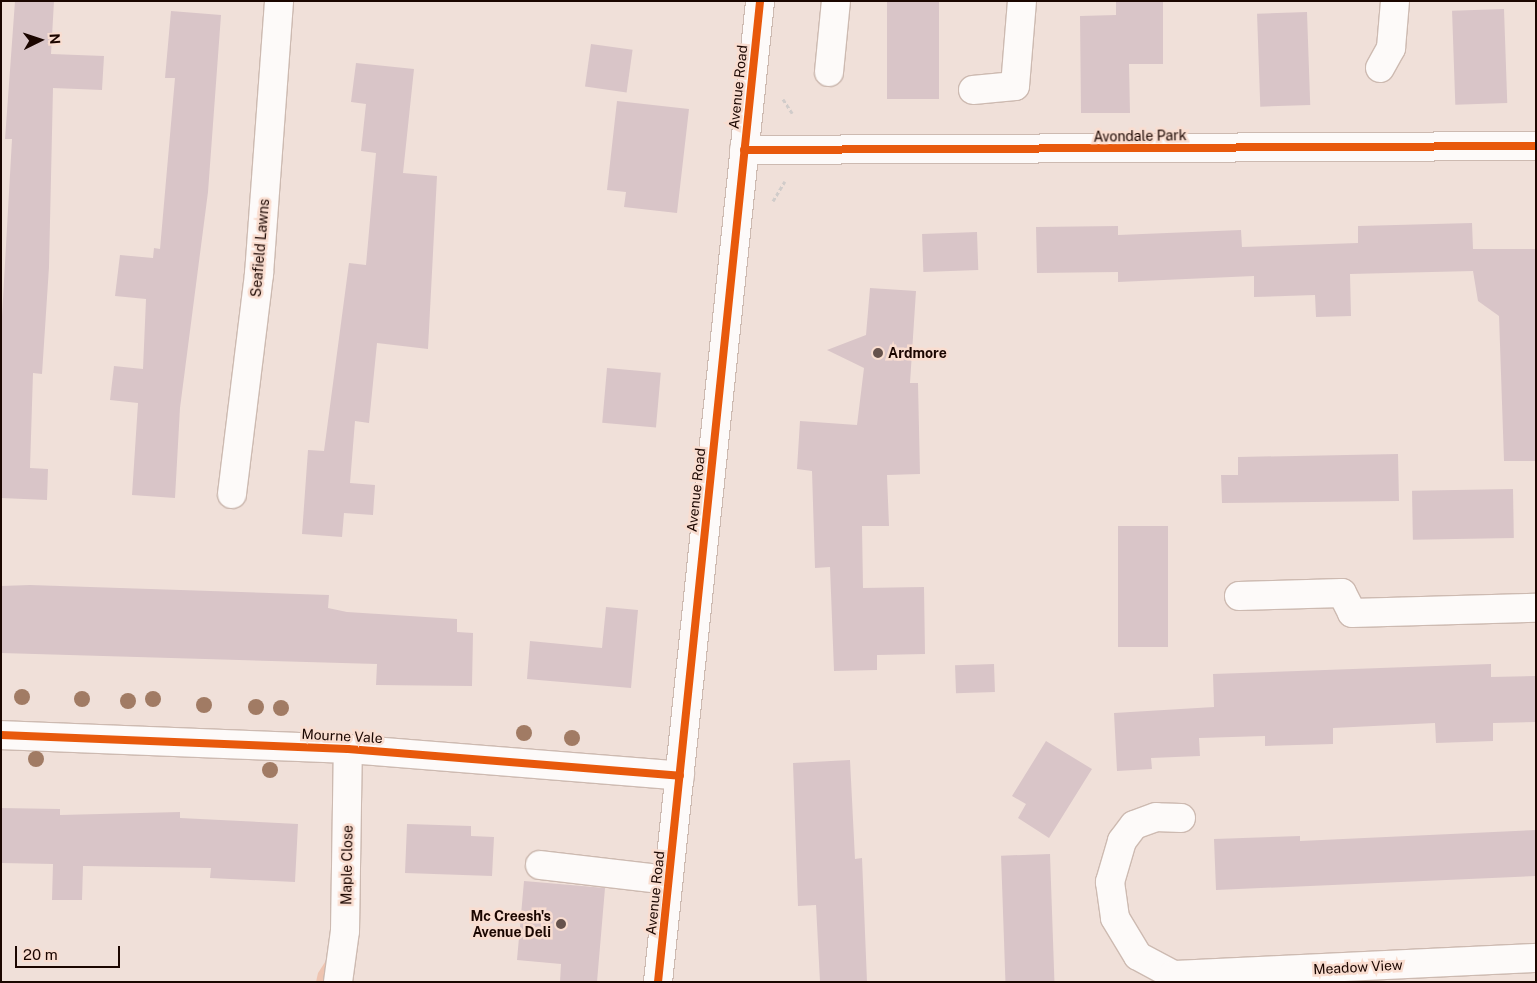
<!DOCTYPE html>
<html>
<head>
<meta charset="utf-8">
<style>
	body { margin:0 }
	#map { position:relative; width:1537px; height:983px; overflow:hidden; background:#f0e0d9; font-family:"Public Sans",sans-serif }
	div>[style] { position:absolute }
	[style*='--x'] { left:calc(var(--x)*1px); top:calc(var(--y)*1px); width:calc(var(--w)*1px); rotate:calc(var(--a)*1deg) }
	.green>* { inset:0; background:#eec4b1 }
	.building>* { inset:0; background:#d9c5c8; transform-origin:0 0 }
	.path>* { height:3px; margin-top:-1.5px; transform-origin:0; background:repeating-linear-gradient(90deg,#d1ccca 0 4px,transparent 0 6.5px) }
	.roads { filter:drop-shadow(1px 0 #cdbab1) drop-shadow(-1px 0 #cdbab1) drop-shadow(0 1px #cdbab1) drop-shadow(0 -1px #cdbab1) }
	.minor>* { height:28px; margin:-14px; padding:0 14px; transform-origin:14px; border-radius:14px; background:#fdfaf9 }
	.major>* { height:28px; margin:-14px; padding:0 14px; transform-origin:14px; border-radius:14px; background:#fdfaf9 }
	.cycleway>* { height:8px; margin:-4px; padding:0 4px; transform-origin:4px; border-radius:4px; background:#e8590c }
	.trees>* { width:16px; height:16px; margin:-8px; border-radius:50%; background:#a17b64 }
	.dots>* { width:14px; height:14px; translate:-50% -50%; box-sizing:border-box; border:2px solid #f9ddd0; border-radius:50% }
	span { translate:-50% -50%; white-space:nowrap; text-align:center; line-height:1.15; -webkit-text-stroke:5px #f9ddd0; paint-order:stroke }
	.street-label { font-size:14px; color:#1b0600 }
	.poi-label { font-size:14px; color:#1b0600; font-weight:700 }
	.left { translate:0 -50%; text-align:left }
	.right { translate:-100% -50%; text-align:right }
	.frame { position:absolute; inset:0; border:2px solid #1b0600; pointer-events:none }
	.north { position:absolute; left:15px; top:15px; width:50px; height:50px; -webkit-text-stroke:4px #f9ddd0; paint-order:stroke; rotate:86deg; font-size:14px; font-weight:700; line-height:20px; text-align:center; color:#1b0600 }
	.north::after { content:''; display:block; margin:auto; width:18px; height:22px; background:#1b0600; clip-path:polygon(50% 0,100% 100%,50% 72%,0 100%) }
	.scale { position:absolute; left:15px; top:946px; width:105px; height:22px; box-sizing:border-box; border:2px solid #1b0600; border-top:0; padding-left:6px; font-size:15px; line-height:18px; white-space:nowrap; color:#1b0600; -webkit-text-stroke:4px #f9ddd0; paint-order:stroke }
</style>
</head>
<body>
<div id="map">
	<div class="green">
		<i style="clip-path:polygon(327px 959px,324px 982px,316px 982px,318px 973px)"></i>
	</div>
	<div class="building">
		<i style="clip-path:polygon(15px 1px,54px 1px,51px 54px,104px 56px,102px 90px,53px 88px,49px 267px,42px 374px,33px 373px,30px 468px,48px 469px,47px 500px,1px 498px,1px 334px,12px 139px,5px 139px)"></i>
		<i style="left:887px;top:1px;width:52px;height:98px"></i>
		<i style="clip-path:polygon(1116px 1px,1163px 1px,1163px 64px,1129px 64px,1130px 113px,1081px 113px,1080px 16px,1116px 15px)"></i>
		<i style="left:1504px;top:9px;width:94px;height:52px;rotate:88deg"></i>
		<i style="clip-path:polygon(171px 11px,221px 15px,208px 192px,180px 408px,175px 498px,132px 495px,138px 403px,110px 400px,114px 366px,143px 369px,146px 299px,115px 296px,120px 255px,153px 258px,154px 248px,160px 249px,175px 78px,165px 78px)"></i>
		<i style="left:1307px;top:12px;width:93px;height:50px;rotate:88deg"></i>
		<i style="left:591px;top:44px;width:42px;height:43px;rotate:8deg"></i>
		<i style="clip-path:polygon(356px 63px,414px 69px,403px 173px,437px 176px,428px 349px,377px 343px,369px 423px,355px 421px,350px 483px,375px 485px,373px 515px,344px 513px,342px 537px,302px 534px,308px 450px,324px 451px,349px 263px,366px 265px,376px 153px,361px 151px,366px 104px,351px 102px)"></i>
		<i style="clip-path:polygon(617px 101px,689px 109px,677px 213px,624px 207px,626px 192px,607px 190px)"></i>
		<i style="clip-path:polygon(1472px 223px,1473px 249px,1536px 249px,1536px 461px,1504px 461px,1499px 316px,1478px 301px,1473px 271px,1350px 274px,1351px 316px,1316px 317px,1315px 295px,1254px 297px,1254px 276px,1118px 282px,1118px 272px,1037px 273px,1036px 227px,1118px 226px,1118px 235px,1241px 230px,1242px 247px,1358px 243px,1358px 226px)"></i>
		<i style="left:977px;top:232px;width:38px;height:55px;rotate:88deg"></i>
		<i style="clip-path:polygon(870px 288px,916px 291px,910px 383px,918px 383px,920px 474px,887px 475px,889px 526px,862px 526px,863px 588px,924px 587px,925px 654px,877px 655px,877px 670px,834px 671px,830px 567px,815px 568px,812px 471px,797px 469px,800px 421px,857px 425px,864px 368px,827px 350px,866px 335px)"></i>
		<i style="left:607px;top:368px;width:54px;height:55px;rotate:5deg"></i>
		<i style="clip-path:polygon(1398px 454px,1399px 501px,1222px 503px,1221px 475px,1238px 475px,1238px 457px)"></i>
		<i style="left:1513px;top:489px;width:49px;height:101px;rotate:89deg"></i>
		<i style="left:1118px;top:526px;width:50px;height:121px"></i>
		<i style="clip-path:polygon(30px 585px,329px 595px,328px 608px,347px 612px,457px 619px,457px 632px,473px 633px,472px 686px,376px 685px,377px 664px,1px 653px,1px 586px)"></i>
		<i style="clip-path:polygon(606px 607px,638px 610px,631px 688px,527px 679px,530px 641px,602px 648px)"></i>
		<i style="left:994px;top:664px;width:28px;height:39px;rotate:88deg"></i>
		<i style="clip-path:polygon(1491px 664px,1491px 677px,1536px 676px,1536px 722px,1493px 723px,1493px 741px,1436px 743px,1435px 723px,1333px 728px,1333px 744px,1265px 746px,1265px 736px,1199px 738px,1200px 756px,1151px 758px,1152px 769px,1117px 771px,1114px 713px,1214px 707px,1213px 674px)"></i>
		<i style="clip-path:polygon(1046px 741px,1092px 769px,1049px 838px,1018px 818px,1026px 804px,1012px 796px)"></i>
		<i style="clip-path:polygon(850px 760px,855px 859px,862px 858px,867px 982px,820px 982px,816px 905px,798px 906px,793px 763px)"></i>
		<i style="clip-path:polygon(1px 808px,60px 809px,60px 815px,180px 812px,180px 818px,298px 824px,295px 882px,210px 878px,211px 868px,83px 866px,82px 900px,52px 900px,53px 864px,1px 863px)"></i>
		<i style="clip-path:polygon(407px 824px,471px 826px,471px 836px,494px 837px,492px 876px,405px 873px)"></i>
		<i style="clip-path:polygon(1536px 830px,1536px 876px,1216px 890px,1214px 839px,1300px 836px,1300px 841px)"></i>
		<i style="left:1050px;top:854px;width:128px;height:49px;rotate:88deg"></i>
		<i style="clip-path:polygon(524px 881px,605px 888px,597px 982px,560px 982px,561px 964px,517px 960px)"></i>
	</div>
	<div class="path">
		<i style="--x:783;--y:99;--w:17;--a:57"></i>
		<i style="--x:773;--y:201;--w:23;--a:-59"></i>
	</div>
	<div class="roads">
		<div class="minor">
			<i style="--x:1380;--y:68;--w:23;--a:-61"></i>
			<i style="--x:1391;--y:48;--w:47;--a:-85.1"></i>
			<i style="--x:829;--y:72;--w:71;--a:-84.4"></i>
			<i style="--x:973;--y:90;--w:42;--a:-5.4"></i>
			<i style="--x:1015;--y:86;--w:85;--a:-85.3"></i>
			<i style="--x:744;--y:150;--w:792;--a:-0.29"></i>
			<i style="--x:232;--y:494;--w:222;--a:-83"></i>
			<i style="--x:259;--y:274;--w:274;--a:-85.8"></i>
			<i style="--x:1239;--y:596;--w:103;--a:-1.7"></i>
			<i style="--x:1342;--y:593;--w:22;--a:63"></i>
			<i style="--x:1352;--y:613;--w:184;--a:-1.6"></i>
			<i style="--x:1;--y:735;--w:347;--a:2.3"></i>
			<i style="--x:348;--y:749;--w:333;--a:4.6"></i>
			<i style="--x:1181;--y:818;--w:25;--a:-178"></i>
			<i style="--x:1156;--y:817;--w:23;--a:160"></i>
			<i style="--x:1134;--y:825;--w:20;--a:127"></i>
			<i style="--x:1122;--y:841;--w:43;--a:106.3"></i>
			<i style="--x:1110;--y:882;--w:36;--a:82"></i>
			<i style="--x:1115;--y:918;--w:44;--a:58.8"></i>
			<i style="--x:1138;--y:956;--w:40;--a:28"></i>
			<i style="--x:1173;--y:975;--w:363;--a:-2.7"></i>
			<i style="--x:540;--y:865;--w:129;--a:6.7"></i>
			<i style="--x:338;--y:982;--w:51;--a:-82.2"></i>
			<i style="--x:345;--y:931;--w:182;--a:-89.1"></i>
		</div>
		<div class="major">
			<i style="--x:658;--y:982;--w:986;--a:-84.06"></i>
		</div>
	</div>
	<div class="cycleway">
		<i style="--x:744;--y:150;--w:792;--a:-0.29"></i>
		<i style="--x:1;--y:735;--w:347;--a:2.3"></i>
		<i style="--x:348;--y:749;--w:333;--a:4.6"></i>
		<i style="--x:658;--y:982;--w:986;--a:-84.06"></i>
	</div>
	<div class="trees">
		<i style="left:22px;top:697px"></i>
		<i style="left:82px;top:699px"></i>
		<i style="left:153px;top:699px"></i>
		<i style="left:128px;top:701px"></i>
		<i style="left:204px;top:705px"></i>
		<i style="left:256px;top:707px"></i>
		<i style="left:281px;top:708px"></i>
		<i style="left:524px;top:733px"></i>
		<i style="left:572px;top:738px"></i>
		<i style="left:36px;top:759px"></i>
		<i style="left:270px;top:770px"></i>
	</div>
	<div class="dots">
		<i style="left:878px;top:353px;background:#66524c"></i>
		<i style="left:561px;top:924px;background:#66524c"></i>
	</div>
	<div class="street-label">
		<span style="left:738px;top:87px;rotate:-84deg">Avenue Road</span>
		<span style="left:1140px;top:136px;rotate:-1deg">Avondale Park</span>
		<span style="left:260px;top:248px;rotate:-85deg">Seafield Lawns</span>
		<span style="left:696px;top:490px;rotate:-84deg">Avenue Road</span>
		<span style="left:342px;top:736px;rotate:3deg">Mourne Vale</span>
		<span style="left:347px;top:865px;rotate:-89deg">Maple Close</span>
		<span style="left:655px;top:893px;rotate:-84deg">Avenue Road</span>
		<span style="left:1358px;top:967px;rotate:-3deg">Meadow View</span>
	</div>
	<div class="poi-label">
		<span class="left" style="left:888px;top:353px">Ardmore</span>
		<span class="right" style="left:551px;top:924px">Mc Creesh's<br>Avenue Deli</span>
	</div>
	<div class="frame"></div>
	<div class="north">N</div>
	<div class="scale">20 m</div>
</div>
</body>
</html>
